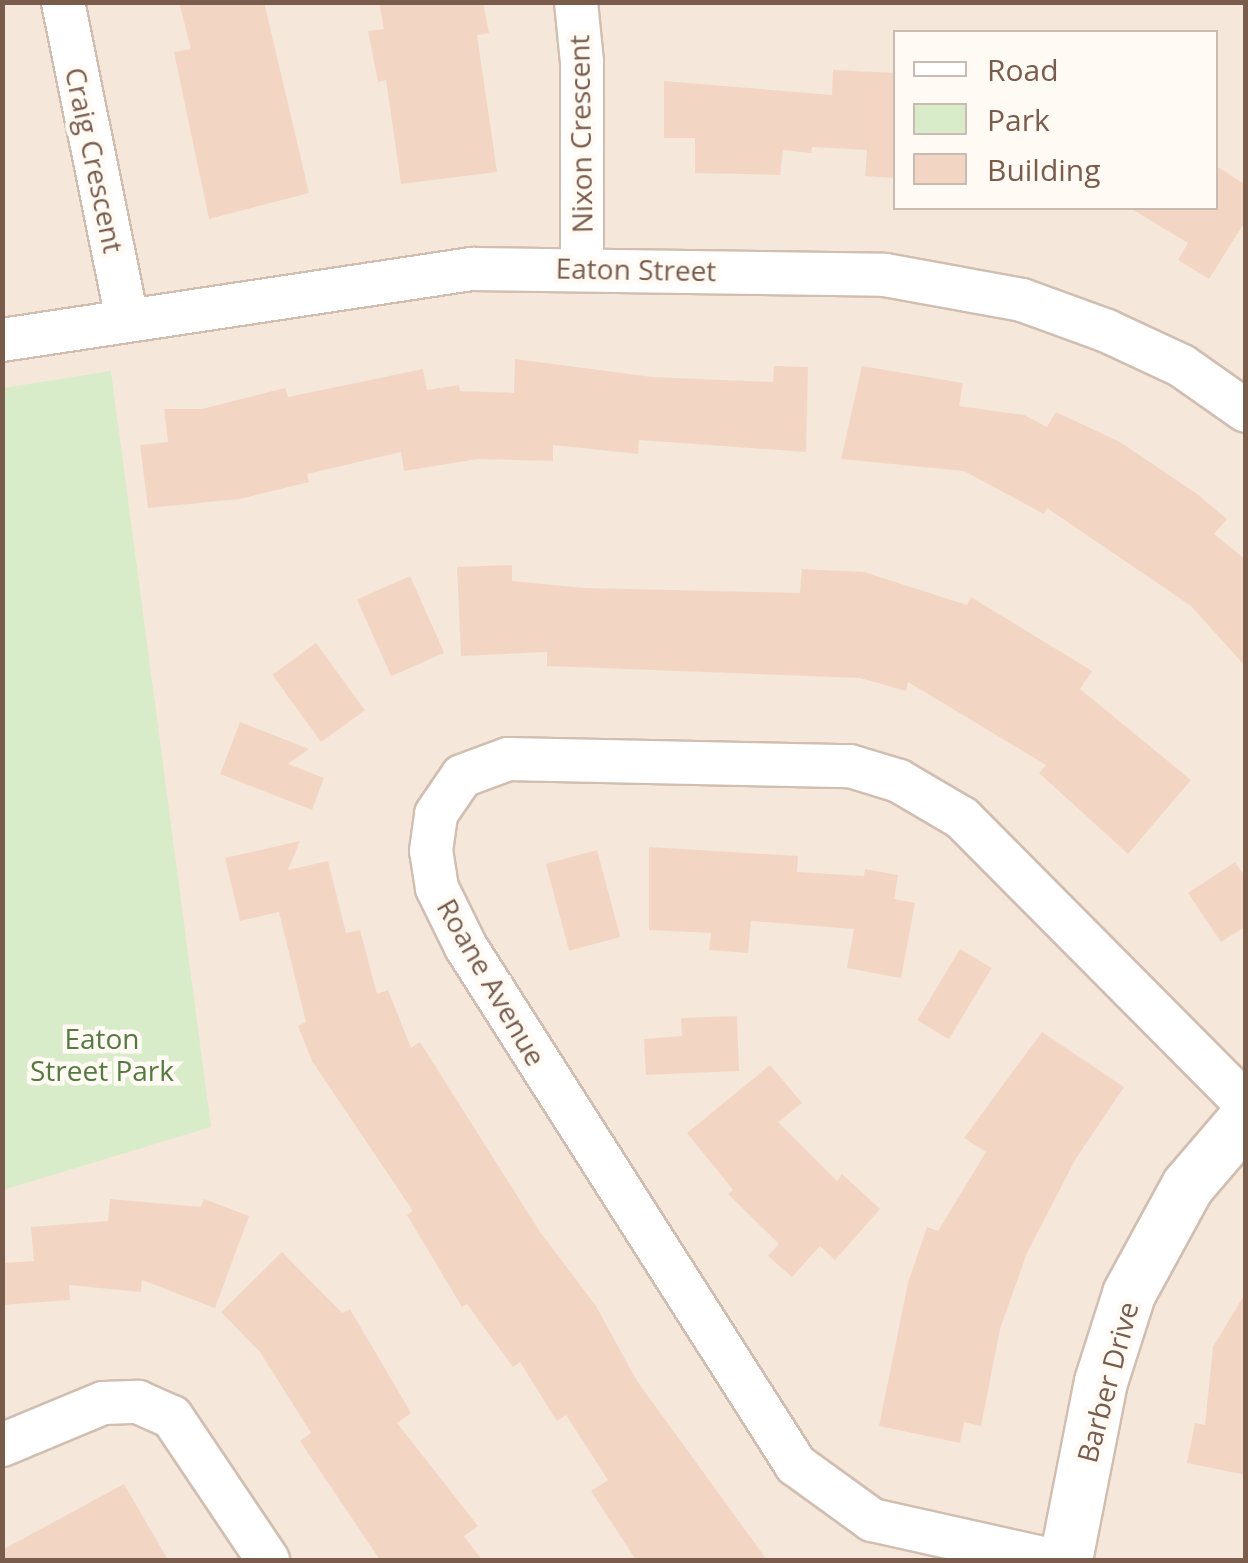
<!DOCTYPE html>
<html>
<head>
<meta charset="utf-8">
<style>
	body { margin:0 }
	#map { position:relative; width:1248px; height:1563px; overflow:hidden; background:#fdf6ec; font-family:"Open Sans",sans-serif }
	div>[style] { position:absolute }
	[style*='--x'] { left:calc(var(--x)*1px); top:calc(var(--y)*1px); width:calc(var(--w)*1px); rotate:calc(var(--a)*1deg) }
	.residential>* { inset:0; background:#f5e8da }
	.green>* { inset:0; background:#d8ecc9 }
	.building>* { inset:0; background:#f3d5c3; transform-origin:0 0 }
	.roads { filter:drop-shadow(2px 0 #d1beb0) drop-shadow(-2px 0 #d1beb0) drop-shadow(0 2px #d1beb0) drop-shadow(0 -2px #d1beb0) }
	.minor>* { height:42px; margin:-21px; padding:0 21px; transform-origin:21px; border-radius:21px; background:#fff }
	.tertiary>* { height:52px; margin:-26px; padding:0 26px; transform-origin:26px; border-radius:26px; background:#fff }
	span { translate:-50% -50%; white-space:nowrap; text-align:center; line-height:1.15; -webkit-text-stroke:9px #fffaf3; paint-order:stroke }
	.street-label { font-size:28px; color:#7a5c4d }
	.park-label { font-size:28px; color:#537a41 }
	.frame { position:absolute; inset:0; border:5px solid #7a5c4d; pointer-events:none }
	.legend { position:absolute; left:893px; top:30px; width:325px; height:180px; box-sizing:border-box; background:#fffaf3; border:2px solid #cabbb1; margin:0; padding:12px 18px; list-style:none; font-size:30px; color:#7a5c4d }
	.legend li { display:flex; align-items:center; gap:20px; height:50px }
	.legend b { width:50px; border:2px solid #cabbb1 }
</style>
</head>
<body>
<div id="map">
	<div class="residential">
		<i style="clip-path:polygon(evenodd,3px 3px,1245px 3px,1245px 1560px,3px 1560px,3px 3px,896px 32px,1216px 32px,1216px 208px,896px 208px,896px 32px)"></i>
	</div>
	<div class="green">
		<i style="clip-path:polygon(111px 371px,211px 1127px,3px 1190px,3px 388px)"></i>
	</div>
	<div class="building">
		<i style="clip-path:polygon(179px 2px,264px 2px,309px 193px,209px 219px,174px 52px,191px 49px)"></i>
		<i style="clip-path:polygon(379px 2px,483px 2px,489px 33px,477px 35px,497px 172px,401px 184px,386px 80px,378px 82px,368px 31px,384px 29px)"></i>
		<i style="clip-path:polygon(833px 70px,896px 73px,893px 178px,865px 176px,867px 150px,812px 147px,811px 153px,783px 150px,780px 175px,695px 173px,695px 138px,664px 138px,664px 81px,832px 95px)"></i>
		<i style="clip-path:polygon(1216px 166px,1246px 185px,1246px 220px,1209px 279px,1178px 260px,1188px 243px,1130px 208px,1216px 208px)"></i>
		<i style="clip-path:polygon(515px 359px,652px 377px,773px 382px,774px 366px,808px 367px,806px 452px,639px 440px,638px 454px,553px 445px,553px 461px,478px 459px,404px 471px,401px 452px,307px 474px,309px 482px,240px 499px,148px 508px,140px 445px,168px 442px,164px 409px,202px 409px,285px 388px,288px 397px,423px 369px,427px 390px,459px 385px,460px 391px,514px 393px)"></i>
		<i style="clip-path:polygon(862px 366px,963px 383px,959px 406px,1024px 415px,1047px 427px,1056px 412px,1120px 442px,1197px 494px,1227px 519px,1214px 534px,1246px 560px,1246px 667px,1191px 606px,1047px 508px,1044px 514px,964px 471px,841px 459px)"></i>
		<i style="clip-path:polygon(512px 565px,512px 581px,584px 588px,800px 593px,802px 569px,864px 572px,967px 605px,971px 597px,1092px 671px,1080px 689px,1191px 780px,1128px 854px,1039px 773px,1046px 765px,908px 682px,906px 691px,860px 678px,547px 666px,547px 652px,461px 656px,457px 567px)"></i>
		<i style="left:410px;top:576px;width:84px;height:58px;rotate:66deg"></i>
		<i style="left:316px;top:643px;width:83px;height:54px;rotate:54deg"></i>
		<i style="clip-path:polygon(240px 722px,309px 749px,288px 764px,324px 778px,312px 810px,220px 774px)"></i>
		<i style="clip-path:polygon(300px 841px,288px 870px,328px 861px,346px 933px,360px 930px,377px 994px,388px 990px,411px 1048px,420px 1042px,540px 1232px,596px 1306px,637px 1381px,767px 1560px,636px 1560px,591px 1491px,608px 1480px,566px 1415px,557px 1421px,520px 1362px,513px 1367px,467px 1304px,462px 1307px,407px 1215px,413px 1211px,312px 1061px,298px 1026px,306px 1022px,279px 912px,240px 921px,225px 858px)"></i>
		<i style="clip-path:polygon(649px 847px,798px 856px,797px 872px,864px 876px,865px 869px,898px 875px,894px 899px,915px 903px,901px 978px,847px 968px,854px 929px,751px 921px,748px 953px,709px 950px,711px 933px,649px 930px)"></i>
		<i style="left:597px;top:850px;width:90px;height:53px;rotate:75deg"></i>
		<i style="clip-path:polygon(1235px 862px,1246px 878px,1246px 926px,1221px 942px,1188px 893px)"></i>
		<i style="left:960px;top:949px;width:37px;height:83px;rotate:31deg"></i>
		<i style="clip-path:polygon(737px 1016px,739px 1071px,646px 1075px,644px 1039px,682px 1036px,681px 1018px)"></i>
		<i style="clip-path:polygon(1042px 1032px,1124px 1087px,1075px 1160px,1027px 1253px,1000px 1329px,981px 1426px,964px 1422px,960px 1443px,879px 1426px,908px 1283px,927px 1227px,938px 1231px,986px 1152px,964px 1138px)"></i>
		<i style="clip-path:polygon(770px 1065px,802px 1103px,778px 1122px,837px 1181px,842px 1174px,880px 1209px,835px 1260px,820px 1246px,792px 1277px,768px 1256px,779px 1244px,728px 1194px,733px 1190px,687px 1133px)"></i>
		<i style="clip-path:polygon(110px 1199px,201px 1207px,204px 1199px,249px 1216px,215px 1308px,142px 1280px,141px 1292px,69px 1285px,70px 1300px,2px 1305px,2px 1263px,34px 1261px,31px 1227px,108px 1221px)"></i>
		<i style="clip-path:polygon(282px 1252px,342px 1313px,350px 1309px,411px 1413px,397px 1423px,478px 1526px,464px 1536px,482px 1560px,380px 1560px,300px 1441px,311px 1433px,260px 1352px,221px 1312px)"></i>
		<i style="clip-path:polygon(1246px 1292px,1246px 1475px,1187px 1463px,1195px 1423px,1205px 1425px,1213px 1347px)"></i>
		<i style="clip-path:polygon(124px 1484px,168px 1560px,2px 1560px,2px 1550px)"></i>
	</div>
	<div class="roads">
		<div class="minor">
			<i style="--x:63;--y:2;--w:322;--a:78.6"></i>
			<i style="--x:576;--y:2;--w:60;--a:84.3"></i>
			<i style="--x:582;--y:62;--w:204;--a:90"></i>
			<i style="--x:2;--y:340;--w:476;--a:-8.6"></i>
			<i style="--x:473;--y:269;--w:412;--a:0.8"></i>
			<i style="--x:885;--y:275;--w:139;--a:10.3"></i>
			<i style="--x:1022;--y:300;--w:90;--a:20"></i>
			<i style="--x:1107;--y:331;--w:83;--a:25"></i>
			<i style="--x:1182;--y:366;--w:78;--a:35.1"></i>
			<i style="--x:2;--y:1445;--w:109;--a:-22.6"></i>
			<i style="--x:103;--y:1403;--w:35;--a:-2"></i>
			<i style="--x:138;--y:1402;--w:37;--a:24"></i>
			<i style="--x:172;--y:1417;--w:172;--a:56.1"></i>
			<i style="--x:1051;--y:1560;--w:183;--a:-167.4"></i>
			<i style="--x:872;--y:1520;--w:94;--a:-144.1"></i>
			<i style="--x:796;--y:1465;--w:614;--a:-122.5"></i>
			<i style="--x:466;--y:947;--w:66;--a:-116.2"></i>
			<i style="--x:437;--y:888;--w:37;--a:-99"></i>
			<i style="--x:431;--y:851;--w:37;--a:-82"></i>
			<i style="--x:436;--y:814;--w:46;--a:-55.6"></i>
			<i style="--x:462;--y:776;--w:49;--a:-20.3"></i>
			<i style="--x:508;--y:759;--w:342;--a:1.2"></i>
			<i style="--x:850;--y:766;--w:51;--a:17"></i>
			<i style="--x:899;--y:781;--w:73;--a:30.4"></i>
			<i style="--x:962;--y:818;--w:403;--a:45.2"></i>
		</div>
		<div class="tertiary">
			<i style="--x:1066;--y:1560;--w:181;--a:-78.9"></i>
			<i style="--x:1101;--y:1382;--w:92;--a:-72.3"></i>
			<i style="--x:1129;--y:1294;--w:123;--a:-61.4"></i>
			<i style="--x:1188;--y:1186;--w:89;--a:-49.5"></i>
		</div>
	</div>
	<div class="street-label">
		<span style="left:580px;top:134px;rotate:-91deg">Nixon Crescent</span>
		<span style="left:95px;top:160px;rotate:78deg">Craig Crescent</span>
		<span style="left:636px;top:269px;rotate:1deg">Eaton Street</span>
		<span style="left:492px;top:982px;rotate:60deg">Roane Avenue</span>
		<span style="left:1107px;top:1382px;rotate:-75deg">Barber Drive</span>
	</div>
	<div class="park-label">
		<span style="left:102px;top:1054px">Eaton<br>Street Park</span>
	</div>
	<div class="frame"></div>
	<ul class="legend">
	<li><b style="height:12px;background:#fff"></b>Road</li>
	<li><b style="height:28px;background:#d8ecc9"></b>Park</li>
	<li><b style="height:28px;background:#f3d5c3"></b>Building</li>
	</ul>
</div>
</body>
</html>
